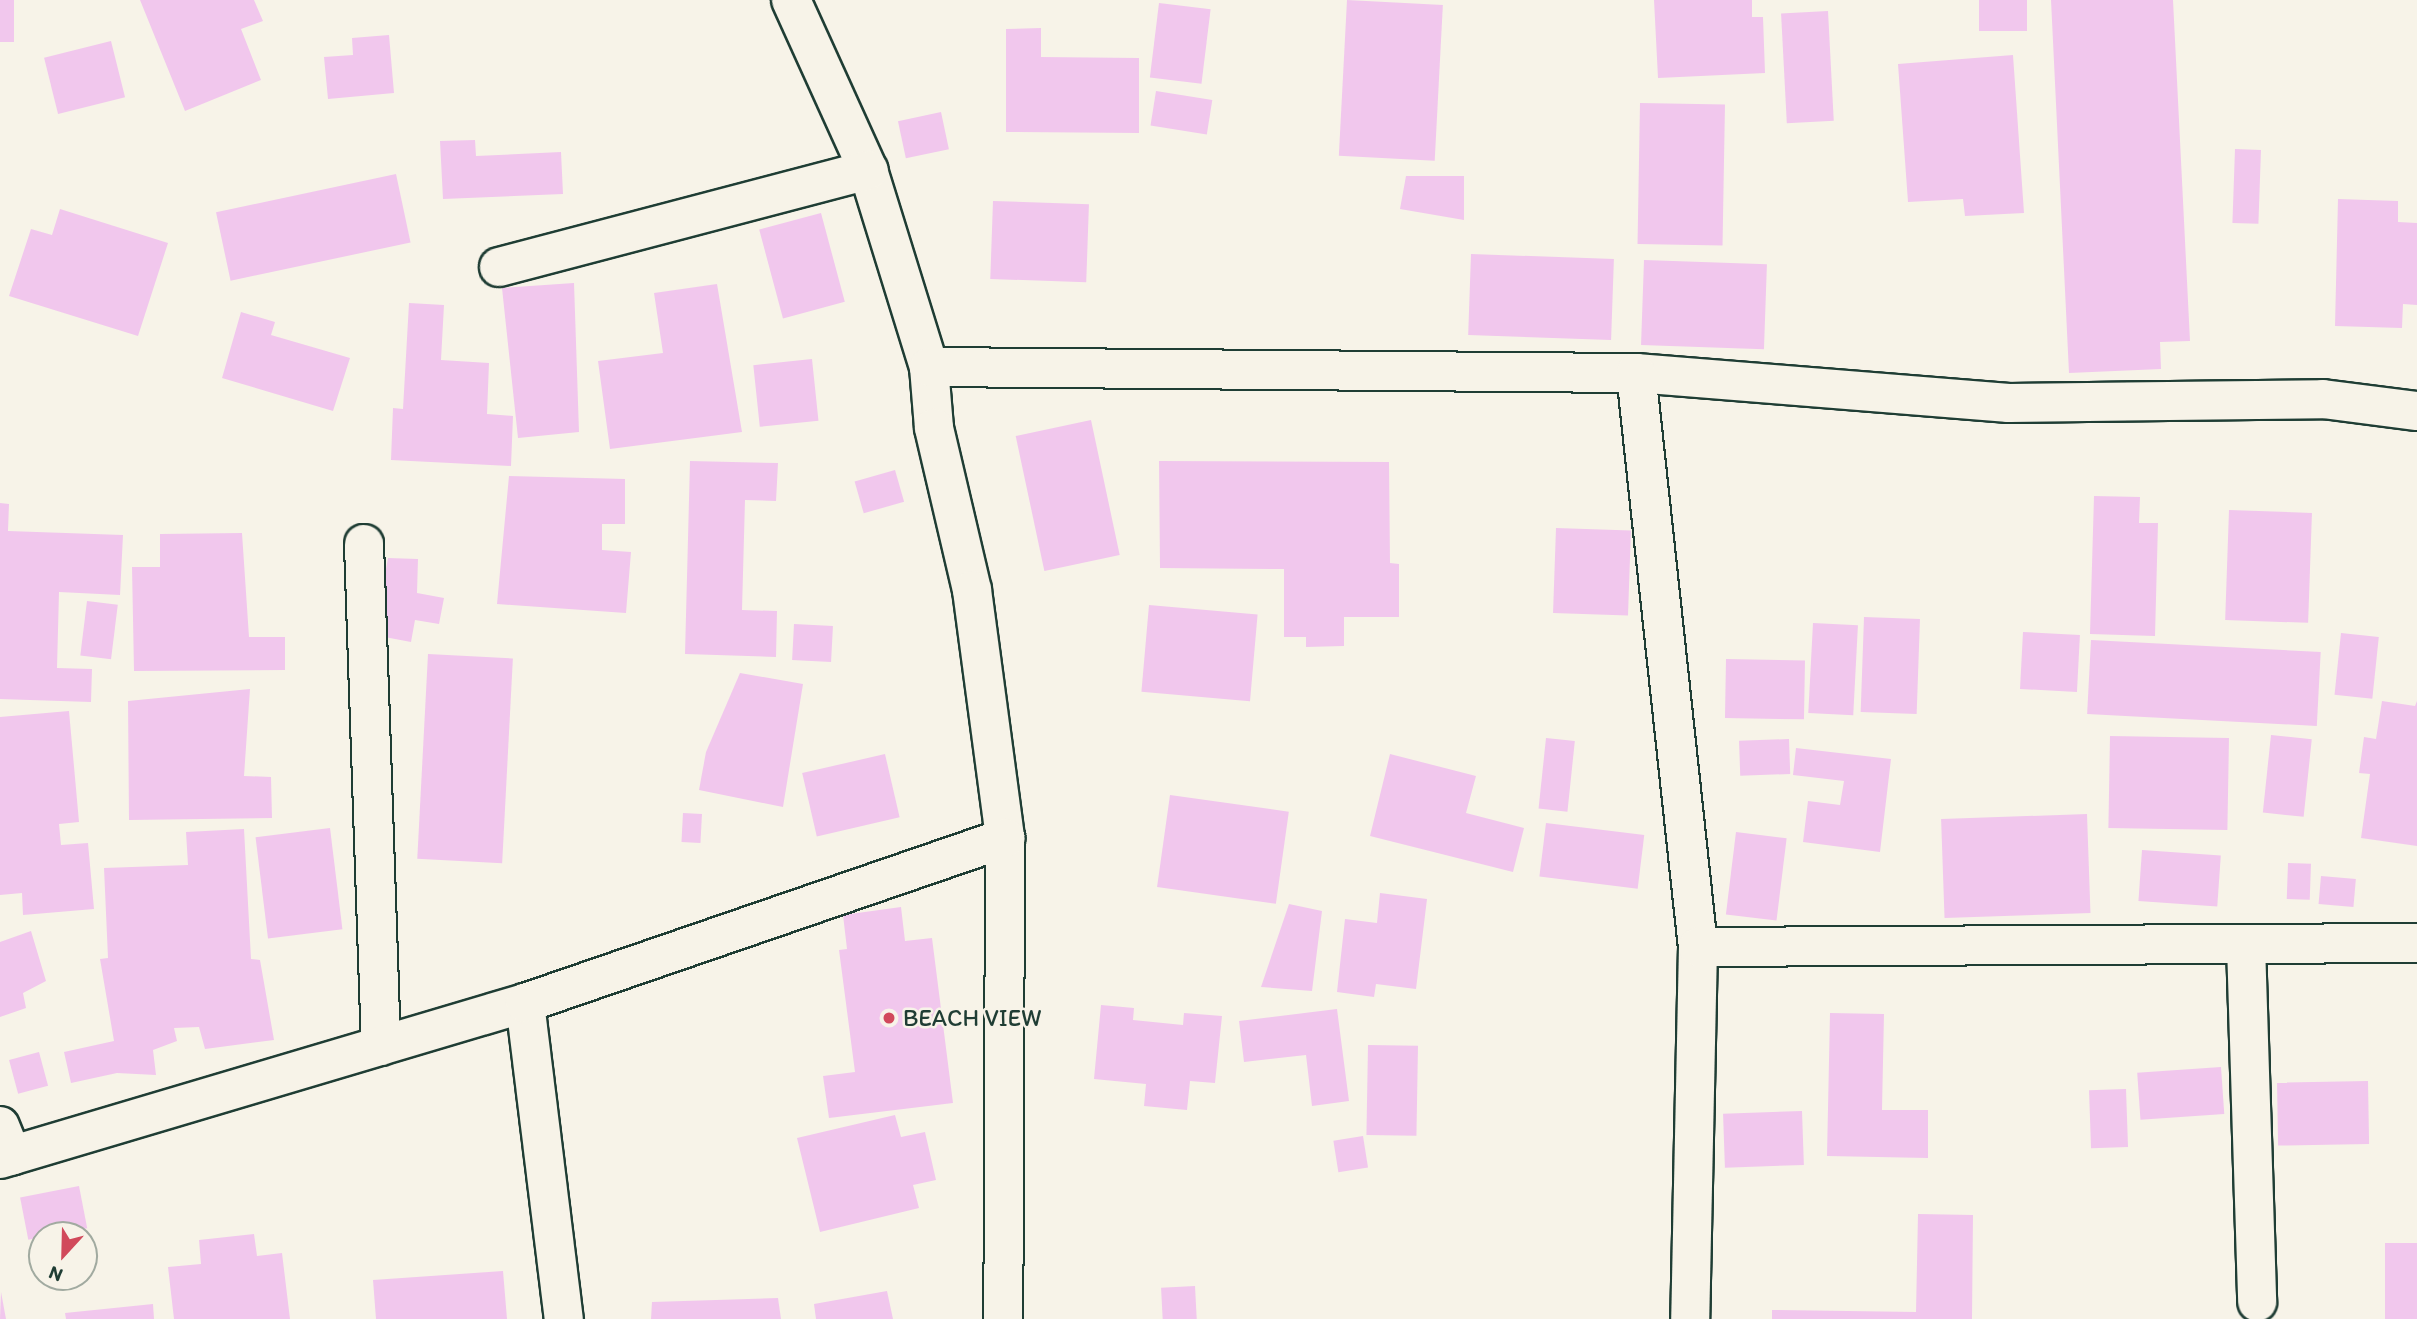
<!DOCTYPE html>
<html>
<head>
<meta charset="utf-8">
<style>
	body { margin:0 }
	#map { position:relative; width:2417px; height:1319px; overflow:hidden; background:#f7f3e8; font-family:Itim,sans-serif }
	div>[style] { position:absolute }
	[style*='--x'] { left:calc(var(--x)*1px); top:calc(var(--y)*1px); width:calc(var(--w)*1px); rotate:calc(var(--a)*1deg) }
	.building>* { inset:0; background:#f1c7ed; transform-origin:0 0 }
	.roads { filter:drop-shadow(2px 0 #1f3d34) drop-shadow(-2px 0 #1f3d34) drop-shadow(0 2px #1f3d34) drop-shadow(0 -2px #1f3d34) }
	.minor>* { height:38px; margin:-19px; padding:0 19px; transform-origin:19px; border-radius:19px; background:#f7f3e8 }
	.dots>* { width:19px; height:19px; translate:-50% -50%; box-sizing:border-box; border:4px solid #f7f3e8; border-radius:50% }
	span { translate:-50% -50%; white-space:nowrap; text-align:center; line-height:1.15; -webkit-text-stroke:5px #f7f3e8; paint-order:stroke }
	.poi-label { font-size:24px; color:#1f3d34 }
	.left { translate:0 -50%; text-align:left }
	.north { position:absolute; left:28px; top:1221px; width:70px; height:70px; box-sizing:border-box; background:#f7f3e8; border:2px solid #a1aaa0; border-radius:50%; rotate:202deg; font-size:19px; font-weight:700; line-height:28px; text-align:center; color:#1f3d34 }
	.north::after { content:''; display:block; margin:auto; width:24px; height:32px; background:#d1495b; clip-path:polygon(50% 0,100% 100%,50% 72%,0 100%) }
</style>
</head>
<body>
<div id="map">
	<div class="building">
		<i style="left:0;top:0;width:14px;height:42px"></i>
		<i style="clip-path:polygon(140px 0,254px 0,263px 21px,241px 29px,261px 80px,185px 111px)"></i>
		<i style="left:1347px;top:0;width:96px;height:156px;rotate:3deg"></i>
		<i style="clip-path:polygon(1654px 0,1752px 0,1752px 17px,1763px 17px,1765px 73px,1658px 78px)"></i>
		<i style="left:1979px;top:0;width:48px;height:31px"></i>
		<i style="clip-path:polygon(2051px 0,2173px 0,2190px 341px,2160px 342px,2161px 369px,2069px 373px)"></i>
		<i style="left:1159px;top:3px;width:52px;height:75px;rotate:7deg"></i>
		<i style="left:1828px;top:11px;width:110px;height:47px;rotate:87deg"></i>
		<i style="clip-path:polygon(1041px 28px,1041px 57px,1139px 58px,1139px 133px,1006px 132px,1006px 29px)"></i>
		<i style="clip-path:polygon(389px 35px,394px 93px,328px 99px,324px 57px,353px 55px,352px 38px)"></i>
		<i style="left:111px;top:41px;width:58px;height:69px;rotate:76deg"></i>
		<i style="clip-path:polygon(2013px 55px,2024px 213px,1965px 216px,1963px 199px,1908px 202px,1898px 64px)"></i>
		<i style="left:1156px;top:91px;width:57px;height:35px;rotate:9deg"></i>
		<i style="left:1640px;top:103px;width:85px;height:141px;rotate:1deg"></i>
		<i style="left:941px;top:112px;width:38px;height:44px;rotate:78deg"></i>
		<i style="clip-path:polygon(475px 140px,476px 156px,561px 152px,563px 194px,443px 199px,440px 141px)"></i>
		<i style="left:2235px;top:149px;width:26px;height:74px;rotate:2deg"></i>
		<i style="left:396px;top:174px;width:70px;height:184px;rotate:78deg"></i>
		<i style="clip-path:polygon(1406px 176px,1464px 176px,1464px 220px,1400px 209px)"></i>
		<i style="clip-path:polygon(2338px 199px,2398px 201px,2398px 222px,2417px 223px,2417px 305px,2403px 304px,2402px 328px,2335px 326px)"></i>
		<i style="left:993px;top:201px;width:96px;height:78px;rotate:2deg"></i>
		<i style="clip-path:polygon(60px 209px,168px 243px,138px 336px,9px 296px,31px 229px,52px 235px)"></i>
		<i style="left:821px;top:213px;width:92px;height:64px;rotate:75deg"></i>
		<i style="left:1471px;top:254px;width:143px;height:81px;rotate:2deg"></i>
		<i style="left:1644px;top:260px;width:123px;height:85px;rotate:2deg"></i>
		<i style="clip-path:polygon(574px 283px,579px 432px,518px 438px,502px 288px)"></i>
		<i style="clip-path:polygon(717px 284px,742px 432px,610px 449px,598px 361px,663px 353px,654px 293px)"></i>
		<i style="clip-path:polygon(409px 303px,444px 305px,441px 360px,489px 363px,487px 414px,513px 416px,511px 466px,391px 460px,393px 408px,403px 409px)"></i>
		<i style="clip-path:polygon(241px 312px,275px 322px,271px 335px,350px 358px,333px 411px,222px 378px)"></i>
		<i style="left:812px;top:359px;width:62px;height:59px;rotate:84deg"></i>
		<i style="left:1091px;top:420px;width:138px;height:77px;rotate:78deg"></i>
		<i style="clip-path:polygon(690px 461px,778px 463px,776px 501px,745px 500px,742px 610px,777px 611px,776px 657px,685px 654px)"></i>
		<i style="clip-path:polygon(1159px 461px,1389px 462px,1390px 563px,1399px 564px,1399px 617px,1344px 617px,1344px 646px,1306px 647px,1306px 637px,1284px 637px,1284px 569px,1160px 568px)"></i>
		<i style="left:895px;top:470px;width:33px;height:42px;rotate:74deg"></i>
		<i style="clip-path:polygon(509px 476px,625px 479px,625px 524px,602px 524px,602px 550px,631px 552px,626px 613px,497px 604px)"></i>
		<i style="clip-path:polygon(2094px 496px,2140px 497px,2139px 523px,2158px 523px,2155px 636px,2090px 634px)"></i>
		<i style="clip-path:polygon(0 503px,9px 504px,8px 531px,123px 535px,120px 595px,59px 592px,57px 668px,92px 669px,91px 702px,0 699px)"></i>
		<i style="left:2229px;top:510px;width:83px;height:110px;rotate:2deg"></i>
		<i style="left:1556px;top:528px;width:75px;height:85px;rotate:2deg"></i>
		<i style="clip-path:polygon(242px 533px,249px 637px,285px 637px,285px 670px,134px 671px,132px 567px,160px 567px,160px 534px)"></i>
		<i style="clip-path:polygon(388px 558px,418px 559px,417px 593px,444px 598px,439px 624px,415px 620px,411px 642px,374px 635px)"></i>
		<i style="left:87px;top:601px;width:31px;height:55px;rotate:7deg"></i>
		<i style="left:1149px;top:605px;width:109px;height:87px;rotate:5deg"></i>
		<i style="left:1864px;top:617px;width:56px;height:95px;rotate:2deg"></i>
		<i style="left:1813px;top:623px;width:45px;height:90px;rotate:3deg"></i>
		<i style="left:794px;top:624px;width:39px;height:36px;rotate:3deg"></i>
		<i style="left:2023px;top:632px;width:57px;height:57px;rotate:3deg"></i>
		<i style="left:2341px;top:633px;width:38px;height:62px;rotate:6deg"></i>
		<i style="left:2091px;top:640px;width:230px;height:74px;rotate:3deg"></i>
		<i style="left:428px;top:654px;width:85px;height:205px;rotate:3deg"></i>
		<i style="left:1726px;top:659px;width:79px;height:59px;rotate:1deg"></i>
		<i style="clip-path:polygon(740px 673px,803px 684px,783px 807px,699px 790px,706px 752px)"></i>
		<i style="clip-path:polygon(250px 689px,244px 776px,271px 777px,272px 818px,129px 820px,128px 701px)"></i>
		<i style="clip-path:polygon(2382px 701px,2415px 706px,2417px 701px,2417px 846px,2361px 838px,2370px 774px,2359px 773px,2364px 737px,2376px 739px)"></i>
		<i style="clip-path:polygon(69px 711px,79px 822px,59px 824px,61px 845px,88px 843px,94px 909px,23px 915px,22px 893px,0 895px,0 717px)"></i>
		<i style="left:2271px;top:735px;width:41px;height:78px;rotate:6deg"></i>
		<i style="left:2110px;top:736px;width:119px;height:92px;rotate:1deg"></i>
		<i style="left:1546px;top:738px;width:29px;height:71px;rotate:6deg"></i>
		<i style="left:1789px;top:739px;width:35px;height:50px;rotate:88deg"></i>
		<i style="clip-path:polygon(1796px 748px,1891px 759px,1880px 852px,1803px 842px,1808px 801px,1840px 805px,1844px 781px,1793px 775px)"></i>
		<i style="left:885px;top:754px;width:65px;height:85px;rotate:77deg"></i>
		<i style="clip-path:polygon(1390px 754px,1476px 776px,1466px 813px,1524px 828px,1513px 872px,1370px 836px)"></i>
		<i style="left:1170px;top:795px;width:120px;height:93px;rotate:8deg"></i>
		<i style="left:683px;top:813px;width:19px;height:29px;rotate:3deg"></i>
		<i style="left:2087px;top:814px;width:99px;height:146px;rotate:88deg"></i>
		<i style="left:1546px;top:823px;width:99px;height:54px;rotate:7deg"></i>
		<i style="left:330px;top:828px;width:102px;height:75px;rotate:83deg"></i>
		<i style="clip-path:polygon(244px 829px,251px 959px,260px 960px,274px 1040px,205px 1049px,199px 1027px,174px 1028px,177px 1041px,153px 1050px,156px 1075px,117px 1073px,71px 1083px,64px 1052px,114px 1041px,100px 959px,108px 958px,104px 868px,188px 865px,186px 832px)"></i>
		<i style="left:1736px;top:832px;width:51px;height:83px;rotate:7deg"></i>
		<i style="left:2142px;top:850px;width:79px;height:51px;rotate:4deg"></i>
		<i style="left:2288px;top:863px;width:23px;height:36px;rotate:2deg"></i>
		<i style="left:2321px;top:876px;width:35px;height:28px;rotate:5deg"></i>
		<i style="clip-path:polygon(1380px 893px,1427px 899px,1416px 989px,1376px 984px,1374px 997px,1337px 992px,1345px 919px,1377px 923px)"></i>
		<i style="clip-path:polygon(1289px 904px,1322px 911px,1312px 991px,1261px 987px)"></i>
		<i style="clip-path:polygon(901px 907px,905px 941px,932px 938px,953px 1103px,829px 1118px,823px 1076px,855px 1072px,839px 950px,847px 949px,843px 915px)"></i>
		<i style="clip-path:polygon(31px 931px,46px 981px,23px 993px,26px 1008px,0 1017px,0 942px)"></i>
		<i style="clip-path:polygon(1101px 1005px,1134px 1008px,1133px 1020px,1183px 1025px,1184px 1013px,1222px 1016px,1215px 1083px,1190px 1081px,1187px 1110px,1144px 1106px,1146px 1084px,1094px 1079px)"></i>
		<i style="clip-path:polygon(1337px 1009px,1349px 1101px,1312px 1106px,1306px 1055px,1244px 1062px,1239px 1021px)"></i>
		<i style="clip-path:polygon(1830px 1013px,1884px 1014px,1882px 1110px,1928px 1110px,1928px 1158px,1827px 1156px)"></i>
		<i style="left:1368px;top:1045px;width:50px;height:90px;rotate:1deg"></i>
		<i style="left:39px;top:1052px;width:35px;height:31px;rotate:75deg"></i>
		<i style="left:2221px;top:1067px;width:47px;height:84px;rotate:86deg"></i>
		<i style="left:2368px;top:1081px;width:63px;height:91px;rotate:89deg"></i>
		<i style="left:2126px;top:1089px;width:58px;height:37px;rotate:88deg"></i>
		<i style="left:1802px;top:1111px;width:54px;height:79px;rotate:88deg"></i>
		<i style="clip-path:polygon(895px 1115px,901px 1137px,925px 1132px,936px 1180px,913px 1185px,919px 1208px,820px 1232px,797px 1138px)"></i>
		<i style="left:1363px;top:1136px;width:32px;height:30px;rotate:81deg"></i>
		<i style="left:79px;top:1186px;width:43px;height:60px;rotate:79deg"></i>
		<i style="clip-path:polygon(1918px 1214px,1973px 1215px,1972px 1319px,1772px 1319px,1772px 1310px,1916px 1312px)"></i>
		<i style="clip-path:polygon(254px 1234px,257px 1256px,282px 1253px,290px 1319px,174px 1319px,168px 1267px,201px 1264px,199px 1240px)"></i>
		<i style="left:2385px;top:1243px;width:32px;height:76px"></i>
		<i style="clip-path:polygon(503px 1271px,507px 1319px,376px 1319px,373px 1280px)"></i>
		<i style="left:1195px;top:1286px;width:33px;height:34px;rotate:87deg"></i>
		<i style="clip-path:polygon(887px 1291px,893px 1319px,816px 1319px,814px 1304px)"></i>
		<i style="clip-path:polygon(1px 1292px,6px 1319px,0 1319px)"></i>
		<i style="clip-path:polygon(778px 1298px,781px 1319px,651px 1319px,652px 1302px)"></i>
		<i style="clip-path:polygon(153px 1304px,154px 1319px,66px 1319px,65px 1313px)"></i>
	</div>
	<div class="roads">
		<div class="minor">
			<i style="--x:791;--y:0;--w:187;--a:65.6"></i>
			<i style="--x:868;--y:170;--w:206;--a:72.8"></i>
			<i style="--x:929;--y:367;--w:61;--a:85.3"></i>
			<i style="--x:934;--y:428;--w:166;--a:76.8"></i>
			<i style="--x:972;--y:590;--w:250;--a:82.4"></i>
			<i style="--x:1005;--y:838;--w:481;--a:90.2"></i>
			<i style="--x:499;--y:267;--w:382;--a:-14.7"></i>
			<i style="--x:929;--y:367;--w:707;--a:0.49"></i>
			<i style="--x:1636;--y:373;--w:374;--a:4.6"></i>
			<i style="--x:2009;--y:403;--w:314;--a:-0.7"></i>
			<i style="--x:2323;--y:399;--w:95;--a:7.3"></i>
			<i style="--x:1636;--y:373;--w:577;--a:83.84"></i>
			<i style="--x:1698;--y:947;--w:372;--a:91.2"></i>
			<i style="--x:364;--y:544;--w:502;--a:88.06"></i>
			<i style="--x:2246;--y:945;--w:357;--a:88.2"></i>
			<i style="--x:1698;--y:947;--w:719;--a:-0.32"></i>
			<i style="--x:525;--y:1003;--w:318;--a:83"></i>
			<i style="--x:0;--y:1126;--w:32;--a:68"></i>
			<i style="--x:0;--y:1159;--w:548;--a:-16.55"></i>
			<i style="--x:525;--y:1003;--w:508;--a:-18.97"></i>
		</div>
	</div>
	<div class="dots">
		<i style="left:889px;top:1018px;background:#d1495b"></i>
	</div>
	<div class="poi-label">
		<span class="left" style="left:903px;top:1018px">BEACH VIEW</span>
	</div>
	<div class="north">N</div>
</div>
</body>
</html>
